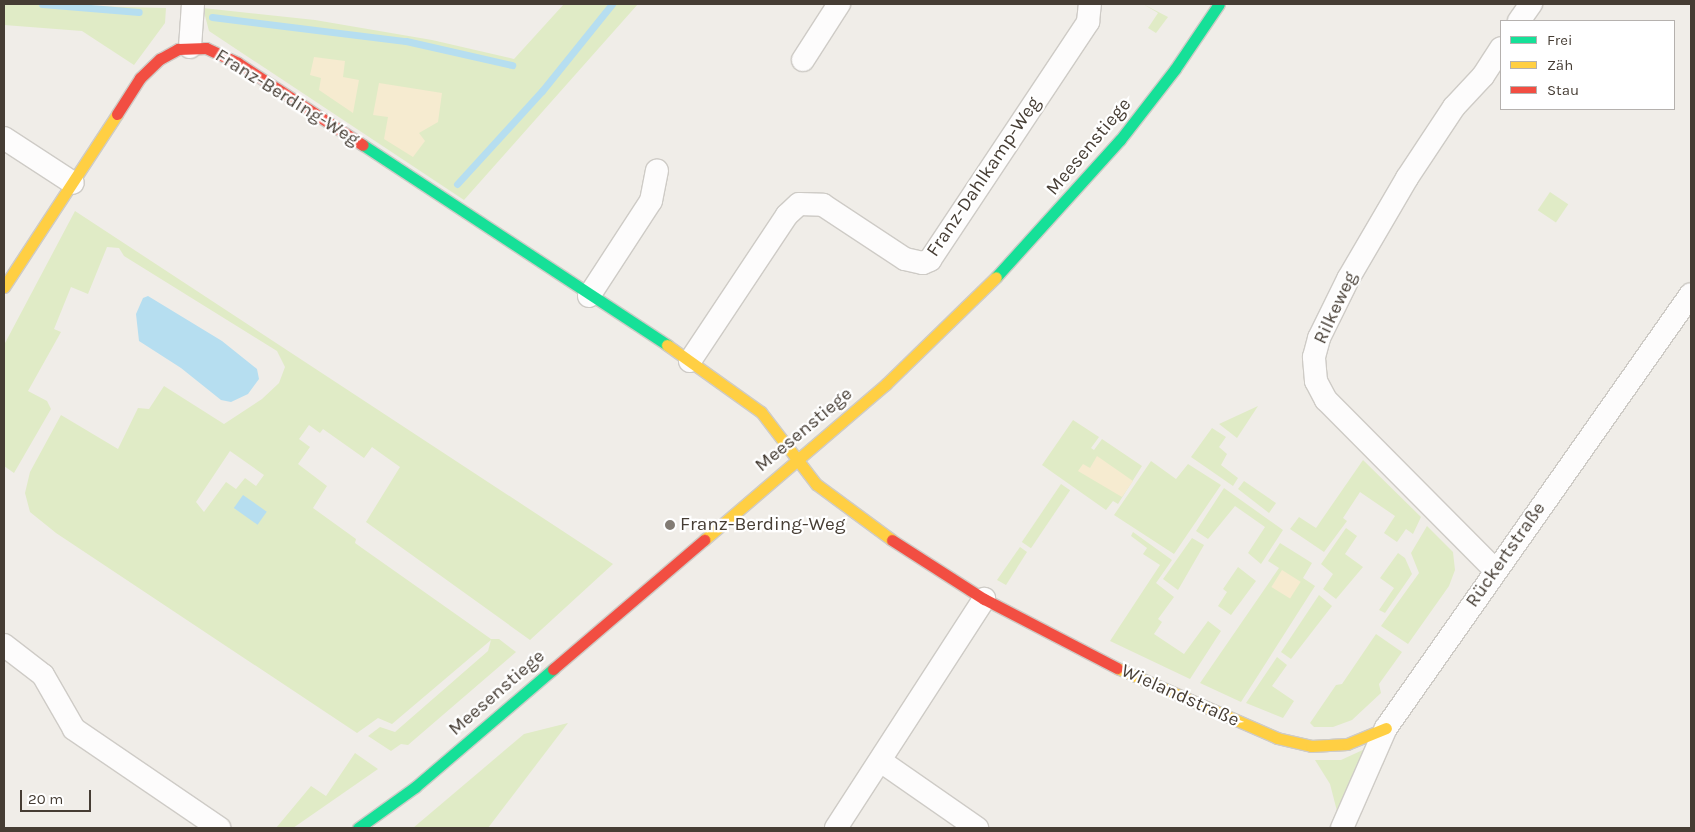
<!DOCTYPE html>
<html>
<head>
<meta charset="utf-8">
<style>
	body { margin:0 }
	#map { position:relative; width:1695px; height:832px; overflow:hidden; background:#f0ede8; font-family:Karla,sans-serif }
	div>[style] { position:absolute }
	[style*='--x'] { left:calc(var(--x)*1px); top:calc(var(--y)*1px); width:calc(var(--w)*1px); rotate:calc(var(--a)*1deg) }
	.green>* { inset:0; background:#e0ebc6; transform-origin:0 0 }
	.sand>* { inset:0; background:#f6ebd0; transform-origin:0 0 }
	.water>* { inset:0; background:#b6def0; transform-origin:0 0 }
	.stream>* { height:7px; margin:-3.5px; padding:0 3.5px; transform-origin:3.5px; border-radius:3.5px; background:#b6def0 }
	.roads { filter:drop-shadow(1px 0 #cecbc6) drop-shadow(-1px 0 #cecbc6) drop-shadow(0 1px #cecbc6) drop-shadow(0 -1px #cecbc6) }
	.street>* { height:22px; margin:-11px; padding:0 11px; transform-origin:11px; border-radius:11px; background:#fdfcfc }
	.fast>* { height:11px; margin:-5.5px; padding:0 5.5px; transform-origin:5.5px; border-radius:5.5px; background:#16e098 }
	.slow>* { height:11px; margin:-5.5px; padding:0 5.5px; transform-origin:5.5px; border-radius:5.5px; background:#ffcf43 }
	.jam>* { height:11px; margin:-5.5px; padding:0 5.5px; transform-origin:5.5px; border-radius:5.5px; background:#f24e42 }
	.dots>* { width:14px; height:14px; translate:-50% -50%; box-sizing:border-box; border:2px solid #fff; border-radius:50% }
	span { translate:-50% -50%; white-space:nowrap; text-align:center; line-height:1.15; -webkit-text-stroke:4.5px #fff; paint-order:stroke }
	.street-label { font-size:19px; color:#463d34 }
	.poi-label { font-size:19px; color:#463d34 }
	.left { translate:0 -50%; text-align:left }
	.frame { position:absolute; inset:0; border:5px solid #463d34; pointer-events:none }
	.legend { position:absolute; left:1500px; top:20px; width:175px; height:90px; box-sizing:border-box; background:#fff; border:1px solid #b5b1ae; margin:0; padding:6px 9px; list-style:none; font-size:15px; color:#463d34 }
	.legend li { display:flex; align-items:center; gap:10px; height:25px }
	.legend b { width:25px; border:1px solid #b5b1ae }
	.scale { position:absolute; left:20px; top:790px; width:71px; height:22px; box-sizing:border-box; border:2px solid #463d34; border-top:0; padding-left:6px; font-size:15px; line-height:18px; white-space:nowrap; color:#463d34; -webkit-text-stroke:4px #fff; paint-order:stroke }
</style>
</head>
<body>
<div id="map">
	<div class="green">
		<i style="clip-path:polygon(4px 4px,166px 8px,165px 23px,134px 65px,82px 31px,4px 25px)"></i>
		<i style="clip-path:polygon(564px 4px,638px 4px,464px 200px,209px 31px,203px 8px,315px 20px,432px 40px,514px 59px)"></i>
		<i style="clip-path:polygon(1143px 4px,1168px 17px,1156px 33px,1148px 28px,1158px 13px)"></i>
		<i style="left:1550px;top:192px;width:22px;height:22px;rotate:34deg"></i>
		<i style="clip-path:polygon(evenodd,75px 211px,613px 564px,530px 640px,366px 522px,400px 467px,372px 447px,364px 458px,323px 429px,320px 433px,309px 425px,299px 439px,310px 447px,298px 464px,327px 486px,313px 508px,356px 539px,355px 543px,362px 548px,491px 639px,499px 639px,516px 652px,408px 745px,401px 744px,391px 751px,368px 736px,380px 727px,395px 732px,488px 651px,491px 640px,392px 724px,378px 718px,357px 733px,56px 533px,30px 512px,25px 493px,30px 472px,61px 415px,118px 449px,138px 408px,149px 409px,164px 386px,224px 424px,262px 399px,279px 383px,285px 367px,277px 351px,124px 256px,119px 248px,107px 247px,88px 294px,71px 287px,54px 329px,61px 332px,28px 391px,47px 401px,51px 409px,14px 473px,4px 466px,4px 345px,75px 211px,230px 451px,264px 475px,256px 486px,245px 478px,236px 489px,226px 482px,204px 512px,196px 502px,230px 451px)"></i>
		<i style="clip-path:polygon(1258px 406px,1237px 438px,1219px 424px)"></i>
		<i style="clip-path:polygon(1073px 420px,1099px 437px,1091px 448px,1094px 450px,1102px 439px,1142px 466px,1118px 504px,1113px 501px,1106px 510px,1042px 465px)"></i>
		<i style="clip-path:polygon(1212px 428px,1226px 437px,1219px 447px,1227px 454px,1221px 465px,1238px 478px,1233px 486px,1191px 457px)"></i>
		<i style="clip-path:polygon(1363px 460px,1421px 517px,1413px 534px,1406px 529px,1397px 542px,1384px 533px,1395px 516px,1360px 492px,1343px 518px,1347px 521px,1324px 552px,1290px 529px,1299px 517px,1316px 528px)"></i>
		<i style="clip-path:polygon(1151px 461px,1176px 479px,1188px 464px,1221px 485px,1174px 554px,1114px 515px)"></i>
		<i style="clip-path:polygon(1244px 481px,1276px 503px,1269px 513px,1238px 489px)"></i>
		<i style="left:1061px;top:484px;width:11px;height:70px;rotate:34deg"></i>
		<i style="clip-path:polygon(1224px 488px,1283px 530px,1261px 564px,1248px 553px,1265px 527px,1235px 506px,1208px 539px,1196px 531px)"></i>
		<i style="clip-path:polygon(1427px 526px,1453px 552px,1455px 570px,1449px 586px,1408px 644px,1381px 626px,1419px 573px,1411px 553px)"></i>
		<i style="clip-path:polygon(1346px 528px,1357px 536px,1345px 554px,1363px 567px,1336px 599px,1323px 589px,1333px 574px,1321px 564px)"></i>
		<i style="clip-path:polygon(1133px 532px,1172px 560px,1156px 583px,1174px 597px,1158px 619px,1162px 622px,1154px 634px,1184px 654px,1208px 621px,1221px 631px,1190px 679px,1110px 641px,1160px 565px,1143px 554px,1147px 548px,1131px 536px)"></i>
		<i style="clip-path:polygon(1192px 538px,1204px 545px,1178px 590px,1163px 579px)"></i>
		<i style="clip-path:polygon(1280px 543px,1312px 563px,1303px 578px,1315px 586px,1241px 702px,1200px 683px,1279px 568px,1268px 561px)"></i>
		<i style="clip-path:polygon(1020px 547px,1027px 552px,1006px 585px,997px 580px)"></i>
		<i style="clip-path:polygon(1398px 553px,1405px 558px,1412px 574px,1385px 613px,1379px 610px,1394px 588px,1380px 578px)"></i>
		<i style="clip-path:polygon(1238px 567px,1256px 581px,1231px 615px,1218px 606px,1227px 592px,1223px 589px)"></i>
		<i style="clip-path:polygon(1319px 595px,1332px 606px,1291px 659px,1281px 652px)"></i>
		<i style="clip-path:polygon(1376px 634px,1402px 652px,1379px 684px,1381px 693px,1352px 720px,1333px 727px,1314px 727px,1310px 723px,1336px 685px,1342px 684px)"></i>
		<i style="clip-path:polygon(1277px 657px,1287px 665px,1272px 686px,1294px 701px,1283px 718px,1246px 703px)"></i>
		<i style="clip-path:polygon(568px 723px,488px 828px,413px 828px,524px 734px)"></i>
		<i style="clip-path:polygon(1367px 748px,1338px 815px,1330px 784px,1315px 760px,1341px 760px)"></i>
		<i style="clip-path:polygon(355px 753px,378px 769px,293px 828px,276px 828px,311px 786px,326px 796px)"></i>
	</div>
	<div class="sand">
		<i style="clip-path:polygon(314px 57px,345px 61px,343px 77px,359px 80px,353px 113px,319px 90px,321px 78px,310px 75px)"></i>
		<i style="clip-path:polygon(379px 83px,442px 93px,438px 122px,419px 133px,425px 141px,413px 157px,384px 139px,388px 117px,373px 115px)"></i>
		<i style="clip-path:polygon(1097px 456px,1133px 481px,1122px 497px,1078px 471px,1083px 464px,1090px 468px)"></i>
		<i style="left:1282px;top:570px;width:22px;height:20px;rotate:32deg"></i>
	</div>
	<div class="water">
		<i style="clip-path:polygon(148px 296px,222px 341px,257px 369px,259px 379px,248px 394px,231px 402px,221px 400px,181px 368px,139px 341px,136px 314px,143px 298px)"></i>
		<i style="left:243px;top:495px;width:29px;height:16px;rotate:35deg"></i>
	</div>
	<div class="stream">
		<i style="--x:42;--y:4;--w:97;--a:4.7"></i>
		<i style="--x:212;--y:17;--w:195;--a:7.1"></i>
		<i style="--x:406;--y:41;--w:109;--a:12.8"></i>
		<i style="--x:457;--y:184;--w:126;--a:-47.6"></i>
		<i style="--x:542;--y:91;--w:112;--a:-51.2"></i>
	</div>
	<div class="roads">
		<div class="street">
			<i style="--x:1519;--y:21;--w:21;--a:-55"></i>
			<i style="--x:190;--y:47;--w:43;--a:-86"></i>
			<i style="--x:803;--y:60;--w:67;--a:-57.3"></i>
			<i style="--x:4;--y:138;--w:82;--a:33.1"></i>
			<i style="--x:589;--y:296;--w:113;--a:-56.9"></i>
			<i style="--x:651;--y:201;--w:31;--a:-79"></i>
			<i style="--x:690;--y:361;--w:175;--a:-56.4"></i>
			<i style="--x:787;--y:215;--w:16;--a:-43"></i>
			<i style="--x:799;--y:204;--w:24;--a:2"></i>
			<i style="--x:823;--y:205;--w:98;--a:33.4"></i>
			<i style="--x:905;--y:259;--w:18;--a:13"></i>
			<i style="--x:923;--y:263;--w:8;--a:-23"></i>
			<i style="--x:930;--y:260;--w:286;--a:-56.4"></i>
			<i style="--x:1088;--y:22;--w:18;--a:-84"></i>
			<i style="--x:1495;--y:570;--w:240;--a:-134.8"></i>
			<i style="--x:1326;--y:400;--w:21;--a:-118"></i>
			<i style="--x:1316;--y:381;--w:24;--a:-95"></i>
			<i style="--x:1314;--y:357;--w:20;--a:-75"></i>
			<i style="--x:1319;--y:338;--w:66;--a:-63.8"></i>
			<i style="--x:1348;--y:279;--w:117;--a:-59.7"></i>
			<i style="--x:1407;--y:178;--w:85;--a:-56.5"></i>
			<i style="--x:1454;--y:107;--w:42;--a:-46.9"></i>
			<i style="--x:1483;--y:76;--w:33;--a:-57"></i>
			<i style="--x:4;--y:645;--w:49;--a:37.6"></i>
			<i style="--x:43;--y:675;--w:62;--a:60.1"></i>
			<i style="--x:74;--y:729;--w:176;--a:34.3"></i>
			<i style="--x:882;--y:762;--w:116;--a:34.8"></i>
			<i style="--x:836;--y:828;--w:273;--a:-57.1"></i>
			<i style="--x:1342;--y:828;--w:109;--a:-66.3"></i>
			<i style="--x:1386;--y:728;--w:530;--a:-54.9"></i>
		</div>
		<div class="fast">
			<i style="--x:363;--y:145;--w:364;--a:33.3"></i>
			<i style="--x:996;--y:277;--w:185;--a:-47.9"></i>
			<i style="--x:1120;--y:140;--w:90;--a:-52.2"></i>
			<i style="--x:1175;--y:69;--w:78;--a:-55.9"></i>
			<i style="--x:358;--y:828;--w:70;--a:-35.7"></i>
			<i style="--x:415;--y:787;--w:182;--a:-40.5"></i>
		</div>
		<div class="slow">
			<i style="--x:4;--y:287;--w:207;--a:-56.8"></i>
			<i style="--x:667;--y:345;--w:115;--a:35.5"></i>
			<i style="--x:761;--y:412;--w:91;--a:52.6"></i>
			<i style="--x:816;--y:484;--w:94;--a:36.4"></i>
			<i style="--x:704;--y:540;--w:240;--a:-40.6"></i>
			<i style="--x:886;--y:384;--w:153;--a:-44.2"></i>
			<i style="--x:1117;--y:668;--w:175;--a:23.6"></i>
			<i style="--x:1277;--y:738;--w:35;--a:13"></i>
			<i style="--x:1311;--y:746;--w:36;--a:-3"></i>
			<i style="--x:1347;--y:744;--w:42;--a:-22.3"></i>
		</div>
		<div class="jam">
			<i style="--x:117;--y:114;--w:43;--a:-57.4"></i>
			<i style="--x:140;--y:78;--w:28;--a:-44"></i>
			<i style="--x:160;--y:59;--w:21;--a:-29"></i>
			<i style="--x:178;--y:49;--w:28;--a:-2"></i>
			<i style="--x:206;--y:48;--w:35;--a:25"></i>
			<i style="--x:238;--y:63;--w:149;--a:33.3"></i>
			<i style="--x:892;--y:540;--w:109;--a:32.7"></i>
			<i style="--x:984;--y:599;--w:150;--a:27.4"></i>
			<i style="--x:553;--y:669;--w:199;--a:-40.5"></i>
		</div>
	</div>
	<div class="dots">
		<i style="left:670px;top:525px;background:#827b73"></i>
	</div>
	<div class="street-label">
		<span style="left:287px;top:98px;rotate:32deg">Franz-Berding-Weg</span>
		<span style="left:1089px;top:147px;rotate:-50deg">Meesenstiege</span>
		<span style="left:984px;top:177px;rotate:-56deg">Franz-Dahlkamp-Weg</span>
		<span style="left:1336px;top:308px;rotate:-65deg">Rilkeweg</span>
		<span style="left:804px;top:430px;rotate:-40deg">Meesenstiege</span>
		<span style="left:1506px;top:555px;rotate:-55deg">Rückertstraße</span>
		<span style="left:497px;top:693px;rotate:-41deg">Meesenstiege</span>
		<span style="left:1180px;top:696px;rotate:24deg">Wielandstraße</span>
	</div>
	<div class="poi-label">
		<span class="left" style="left:680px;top:525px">Franz-Berding-Weg</span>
	</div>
	<div class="frame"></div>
	<ul class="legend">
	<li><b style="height:6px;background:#16e098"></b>Frei</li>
	<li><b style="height:6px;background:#ffcf43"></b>Zäh</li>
	<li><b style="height:6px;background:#f24e42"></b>Stau</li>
	</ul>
	<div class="scale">20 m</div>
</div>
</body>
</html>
